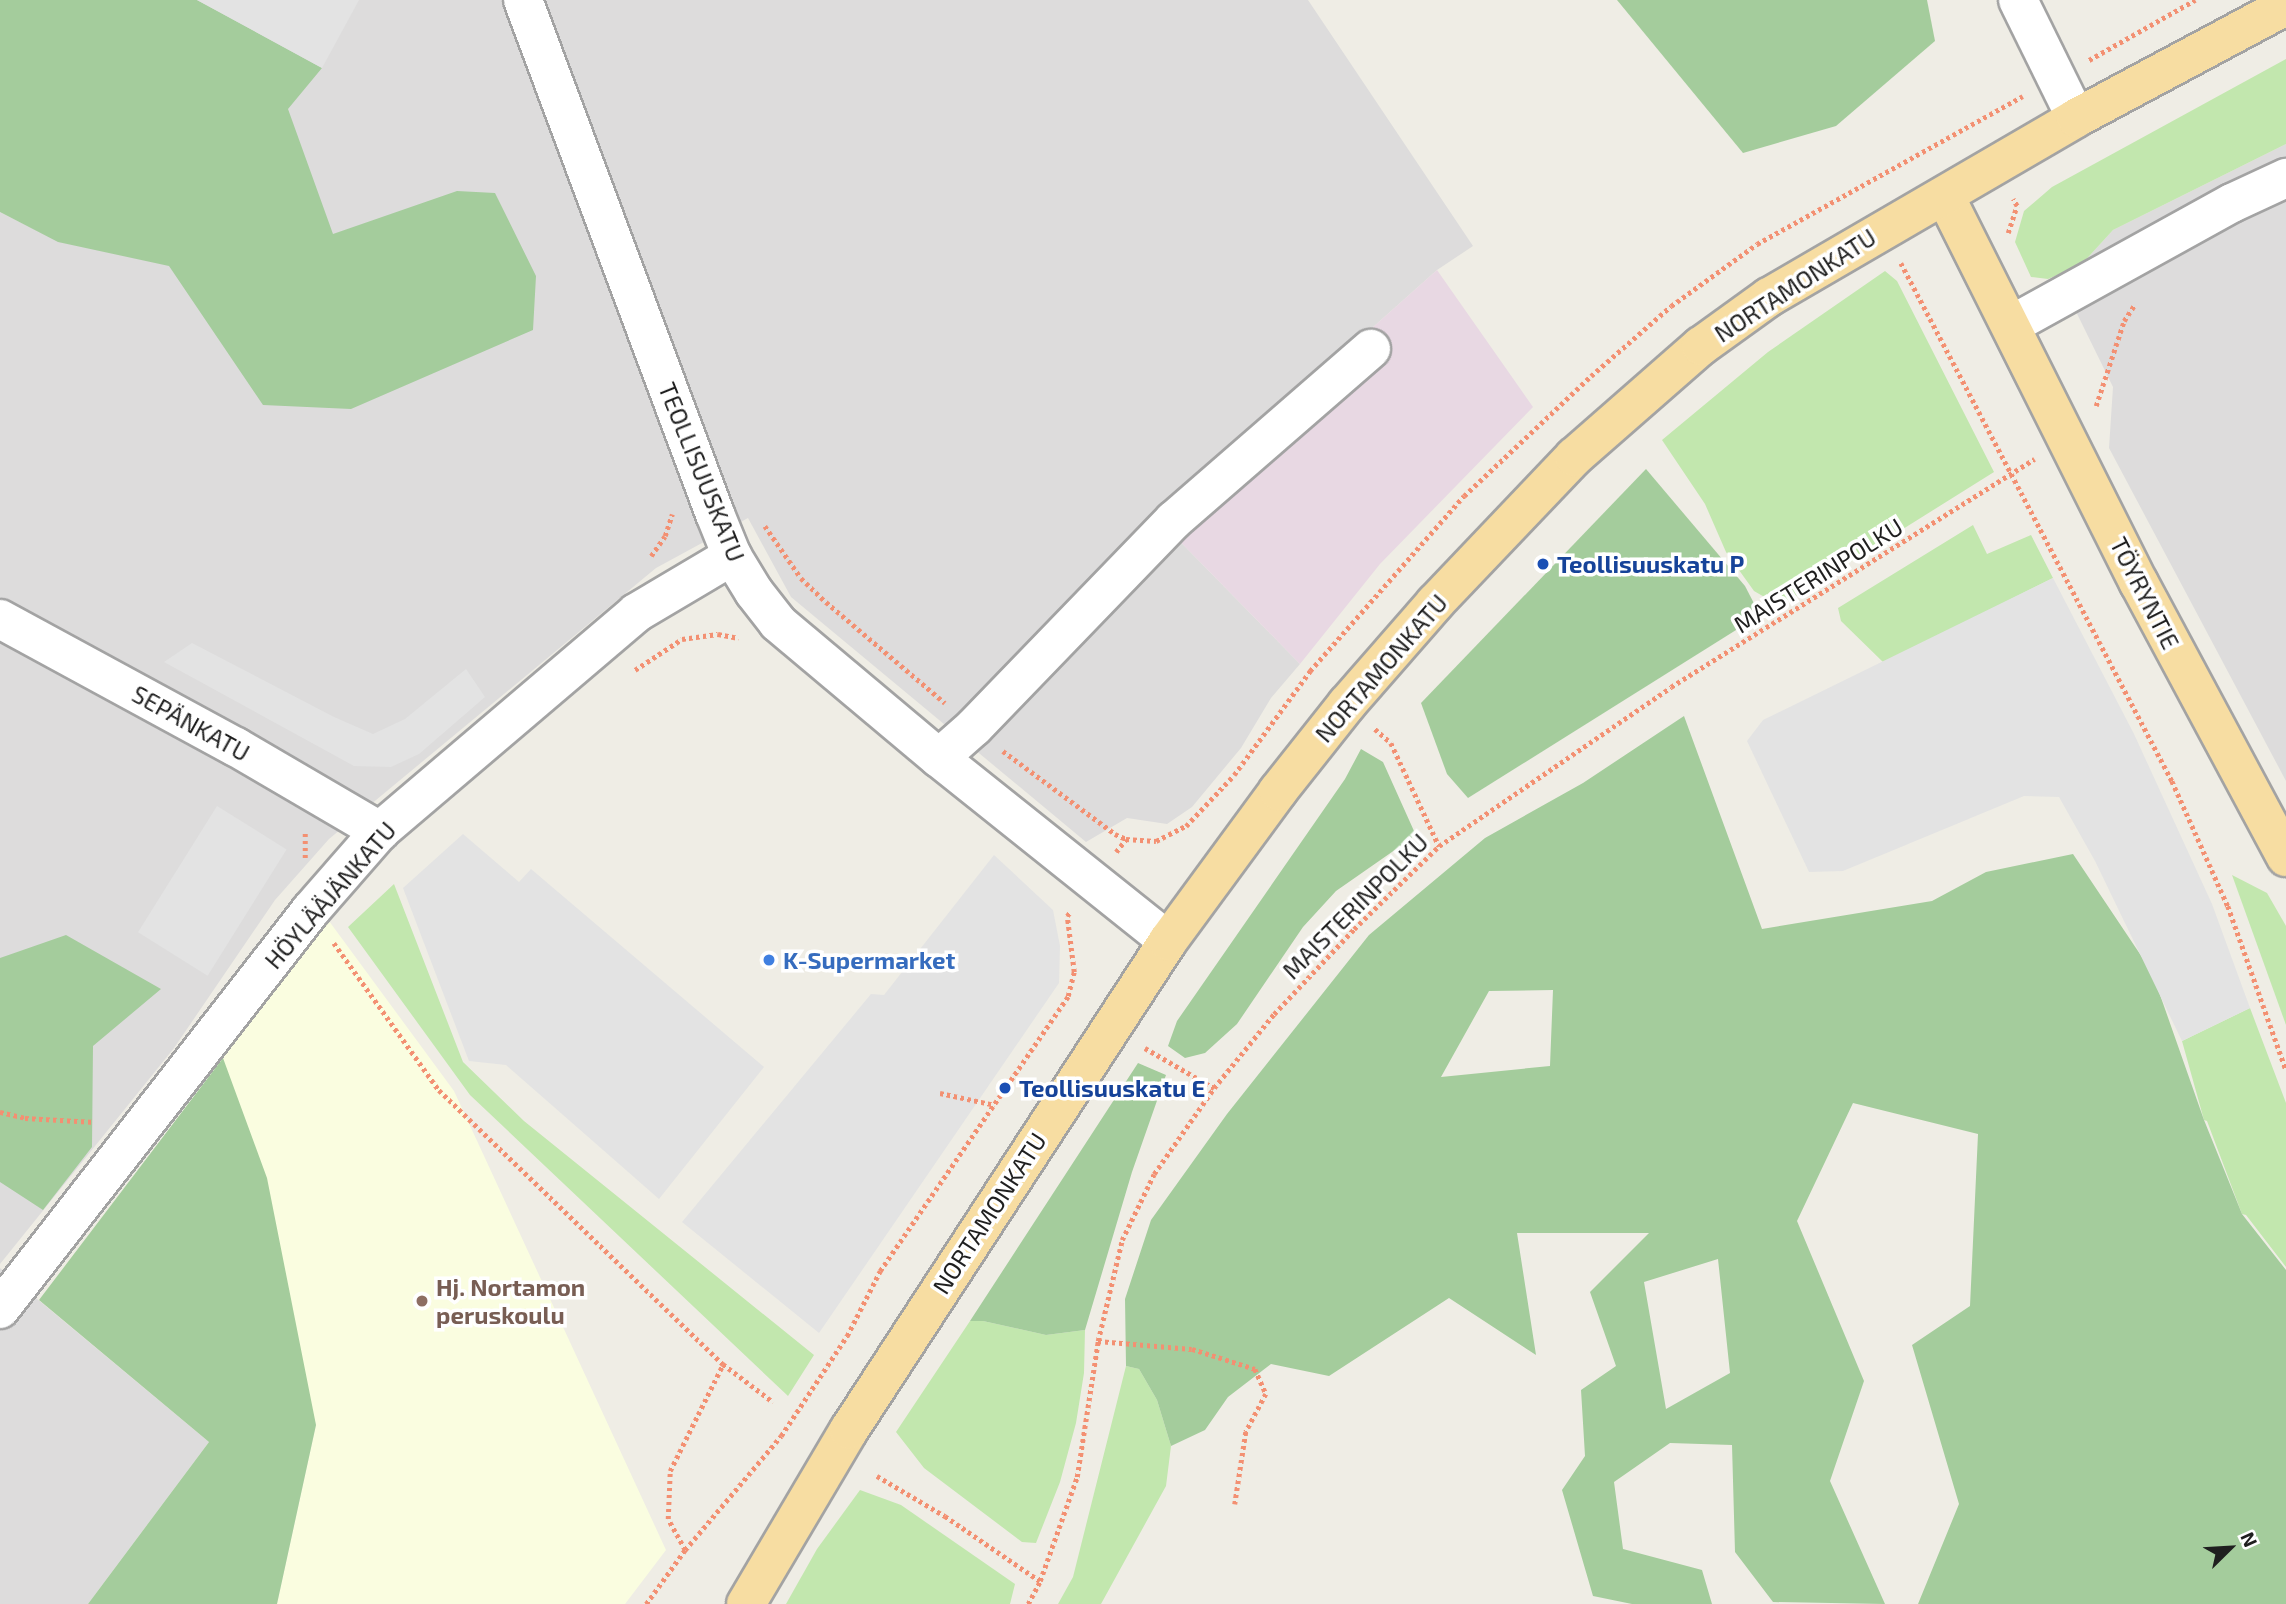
<!DOCTYPE html>
<html>
<head>
<meta charset="utf-8">
<style>
	body { margin:0 }
	#map { position:relative; width:2286px; height:1604px; overflow:hidden; background:#efede5; font-family:"Exo 2",sans-serif }
	div>[style] { position:absolute }
	[style*='--x'] { left:calc(var(--x)*1px); top:calc(var(--y)*1px); width:calc(var(--w)*1px); rotate:calc(var(--a)*1deg) }
	.residential>* { inset:0; background:#dddcdc }
	.industrial>* { inset:0; background:#e8d8e3 }
	.education>* { inset:0; background:#fafde0 }
	.grass>* { inset:0; background:#c2e7ae }
	.forest>* { inset:0; background:#a4cc9c }
	.parking>* { inset:0; background:#e3e3e3; transform-origin:0 0 }
	.path>* { height:4.5px; margin-top:-2.25px; transform-origin:0; background:repeating-linear-gradient(90deg,#f39072 0 3.5px,transparent 0 7px) }
	.roads { filter:drop-shadow(2px 0 #a3a3a3) drop-shadow(-2px 0 #a3a3a3) drop-shadow(0 2px #a3a3a3) drop-shadow(0 -2px #a3a3a3) }
	.minor>* { height:38px; margin:-19px; padding:0 19px; transform-origin:19px; border-radius:19px; background:#fff }
	.major>* { height:38px; margin:-19px; padding:0 19px; transform-origin:19px; border-radius:19px; background:#f7dda2 }
	.dots>* { width:19px; height:19px; translate:-50% -50%; box-sizing:border-box; border:4px solid #fff; border-radius:50% }
	span { translate:-50% -50%; white-space:nowrap; text-align:center; line-height:1.15; -webkit-text-stroke:7px #fff; paint-order:stroke }
	.street-label { font-size:24px; color:#1f1f1f }
	.transit-label { font-size:24px; color:#164399; font-weight:700 }
	.left { translate:0 -50%; text-align:left }
	.shop-label { font-size:24px; color:#366cbe; font-weight:700 }
	.education-label { font-size:24px; color:#785e54; font-weight:700 }
	.north { position:absolute; left:2195px; top:1513px; width:70px; height:70px; -webkit-text-stroke:5px #fff; paint-order:stroke; rotate:66deg; font-size:19px; font-weight:700; line-height:28px; text-align:center; color:#1f1f1f }
	.north::after { content:''; display:block; margin:auto; width:24px; height:32px; background:#1f1f1f; clip-path:polygon(50% 0,100% 100%,50% 72%,0 100%) }
</style>
</head>
<body>
<div id="map">
	<div class="residential">
		<i style="clip-path:polygon(60px 0,1308px 0,1473px 246px,1437px 270px,1158px 519px,1300px 664px,1271px 698px,1241px 748px,1192px 807px,1167px 824px,1127px 818px,1086px 842px,791px 597px,748px 518px,656px 568px,329px 839px,275px 900px,174px 1048px,0 1264px,0 212px,58px 241px)"></i>
		<i style="clip-path:polygon(2286px 144px,2286px 781px,2109px 448px,2113px 387px,2058px 275px,2081px 265px,2113px 230px)"></i>
		<i style="clip-path:polygon(0 1268px,209px 1442px,88px 1604px,0 1604px)"></i>
	</div>
	<div class="industrial">
		<i style="clip-path:polygon(1437px 270px,1533px 407px,1380px 564px,1300px 664px,1158px 519px)"></i>
	</div>
	<div class="education">
		<i style="clip-path:polygon(329px 921px,454px 1091px,666px 1550px,625px 1604px,277px 1604px,316px 1425px,223px 1058px)"></i>
	</div>
	<div class="grass">
		<i style="clip-path:polygon(2286px 59px,2286px 144px,2113px 230px,2081px 265px,2048px 279px,2031px 277px,2015px 242px,2024px 211px,2052px 187px)"></i>
		<i style="clip-path:polygon(1885px 271px,1897px 281px,1994px 472px,1780px 606px,1754px 591px,1726px 552px,1705px 504px,1662px 440px,1768px 352px)"></i>
		<i style="clip-path:polygon(1973px 525px,1987px 554px,2031px 535px,2053px 578px,1884px 663px,1841px 621px,1838px 608px)"></i>
		<i style="clip-path:polygon(2232px 875px,2267px 893px,2286px 926px,2286px 1025px)"></i>
		<i style="clip-path:polygon(394px 884px,463px 1062px,524px 1121px,814px 1355px,788px 1396px,470px 1095px,348px 927px)"></i>
		<i style="clip-path:polygon(2250px 1008px,2286px 1103px,2286px 1267px,2246px 1215px,2242px 1214px,2207px 1121px,2204px 1120px,2182px 1041px)"></i>
		<i style="clip-path:polygon(970px 1321px,983px 1321px,1046px 1335px,1085px 1330px,1084px 1373px,1076px 1423px,1060px 1482px,1036px 1543px,1022px 1542px,924px 1468px,896px 1432px)"></i>
		<i style="clip-path:polygon(1126px 1366px,1139px 1369px,1157px 1400px,1171px 1446px,1166px 1486px,1101px 1604px,1058px 1604px,1073px 1577px)"></i>
		<i style="clip-path:polygon(860px 1490px,901px 1505px,1015px 1584px,1010px 1604px,786px 1604px,817px 1549px)"></i>
	</div>
	<div class="forest">
		<i style="clip-path:polygon(0 0,197px 0,322px 68px,288px 109px,333px 234px,457px 191px,495px 193px,536px 276px,533px 330px,351px 409px,263px 405px,169px 266px,58px 242px,0 212px)"></i>
		<i style="clip-path:polygon(1617px 0,1927px 0,1935px 41px,1836px 126px,1743px 153px)"></i>
		<i style="clip-path:polygon(1646px 469px,1745px 586px,1760px 615px,1468px 798px,1447px 774px,1421px 703px)"></i>
		<i style="clip-path:polygon(evenodd,1684px 716px,1762px 929px,1932px 901px,1986px 872px,2073px 854px,2152px 972px,2204px 1120px,2242px 1214px,2286px 1270px,2286px 1604px,1918px 1604px,1959px 1504px,1912px 1345px,1970px 1306px,1978px 1134px,1853px 1103px,1797px 1221px,1864px 1381px,1830px 1481px,1885px 1604px,1773px 1602px,1735px 1552px,1732px 1445px,1670px 1443px,1614px 1482px,1623px 1549px,1702px 1570px,1712px 1604px,1632px 1604px,1593px 1596px,1562px 1490px,1585px 1456px,1581px 1390px,1616px 1366px,1590px 1292px,1649px 1233px,1517px 1233px,1536px 1355px,1449px 1298px,1329px 1376px,1271px 1364px,1228px 1397px,1205px 1430px,1171px 1446px,1157px 1400px,1139px 1369px,1126px 1366px,1125px 1299px,1151px 1220px,1227px 1114px,1369px 935px,1485px 838px,1583px 783px,1684px 716px,1553px 990px,1550px 1066px,1441px 1077px,1489px 991px,1553px 990px,1684px 716px,1718px 1259px,1730px 1373px,1666px 1409px,1644px 1282px,1718px 1259px)"></i>
		<i style="clip-path:polygon(1361px 749px,1383px 762px,1414px 831px,1412px 838px,1336px 891px,1303px 927px,1237px 1024px,1205px 1053px,1185px 1058px,1168px 1046px,1177px 1021px,1345px 779px)"></i>
		<i style="clip-path:polygon(66px 935px,161px 989px,93px 1046px,92px 1147px,43px 1210px,0 1182px,0 958px)"></i>
		<i style="clip-path:polygon(223px 1058px,267px 1178px,316px 1425px,277px 1604px,88px 1604px,209px 1442px,39px 1300px)"></i>
		<i style="clip-path:polygon(1138px 1063px,1166px 1075px,1132px 1172px,1085px 1330px,1046px 1335px,983px 1321px,970px 1321px)"></i>
	</div>
	<div class="parking">
		<i style="clip-path:polygon(197px 0,359px 0,322px 68px)"></i>
		<i style="clip-path:polygon(2053px 578px,2134px 734px,2212px 904px,2250px 1008px,2182px 1041px,2095px 861px,2059px 797px,2024px 796px,1843px 871px,1809px 872px,1747px 741px,1763px 720px)"></i>
		<i style="clip-path:polygon(192px 643px,334px 717px,373px 734px,405px 719px,466px 669px,485px 697px,419px 754px,391px 767px,354px 766px,164px 662px)"></i>
		<i style="left:217px;top:806px;width:82px;height:149px;rotate:32deg"></i>
		<i style="clip-path:polygon(463px 834px,519px 882px,531px 869px,764px 1067px,659px 1199px,506px 1065px,469px 1061px,403px 888px)"></i>
		<i style="clip-path:polygon(994px 855px,1053px 910px,1060px 946px,1059px 983px,819px 1333px,682px 1222px,871px 994px,884px 995px)"></i>
	</div>
	<div class="path">
		<i style="--x:2089;--y:60;--w:122;--a:-29.5"></i>
		<i style="--x:2008;--y:233;--w:28;--a:-72"></i>
		<i style="--x:2017;--y:206;--w:8;--a:-120"></i>
		<i style="--x:1901;--y:263;--w:585;--a:62.38"></i>
		<i style="--x:2172;--y:781;--w:137;--a:65.9"></i>
		<i style="--x:2228;--y:906;--w:174;--a:70.5"></i>
		<i style="--x:2096;--y:406;--w:89;--a:-71.8"></i>
		<i style="--x:2124;--y:321;--w:20;--a:-57"></i>
		<i style="--x:765;--y:526;--w:63;--a:55.3"></i>
		<i style="--x:801;--y:578;--w:35;--a:44"></i>
		<i style="--x:826;--y:602;--w:156;--a:40.3"></i>
		<i style="--x:651;--y:556;--w:24;--a:-55"></i>
		<i style="--x:665;--y:536;--w:23;--a:-72"></i>
		<i style="--x:635;--y:670;--w:56;--a:-33.4"></i>
		<i style="--x:682;--y:639;--w:36;--a:-8"></i>
		<i style="--x:718;--y:634;--w:21;--a:11"></i>
		<i style="--x:1375;--y:729;--w:21;--a:41"></i>
		<i style="--x:1391;--y:743;--w:114;--a:65"></i>
		<i style="--x:1003;--y:751;--w:139;--a:36.5"></i>
		<i style="--x:1115;--y:834;--w:12;--a:24"></i>
		<i style="--x:1126;--y:839;--w:30;--a:4"></i>
		<i style="--x:1156;--y:841;--w:34;--a:-27"></i>
		<i style="--x:1186;--y:826;--w:70;--a:-46.7"></i>
		<i style="--x:1234;--y:775;--w:129;--a:-53.8"></i>
		<i style="--x:1310;--y:671;--w:233;--a:-48.7"></i>
		<i style="--x:1464;--y:496;--w:175;--a:-43.4"></i>
		<i style="--x:1591;--y:376;--w:106;--a:-41.2"></i>
		<i style="--x:1671;--y:306;--w:106;--a:-35.8"></i>
		<i style="--x:1757;--y:244;--w:304;--a:-29.1"></i>
		<i style="--x:1116;--y:852;--w:16;--a:-52"></i>
		<i style="--x:305;--y:858;--w:27;--a:-90"></i>
		<i style="--x:334;--y:943;--w:181;--a:54.5"></i>
		<i style="--x:439;--y:1090;--w:395;--a:44"></i>
		<i style="--x:723;--y:1364;--w:63;--a:37.2"></i>
		<i style="--x:1145;--y:1048;--w:80;--a:30.1"></i>
		<i style="--x:940;--y:1093;--w:56;--a:12.3"></i>
		<i style="--x:0;--y:1112;--w:26;--a:13"></i>
		<i style="--x:25;--y:1118;--w:70;--a:3.3"></i>
		<i style="--x:1098;--y:1341;--w:94;--a:4.9"></i>
		<i style="--x:1192;--y:1349;--w:66;--a:17.6"></i>
		<i style="--x:1255;--y:1369;--w:27;--a:66"></i>
		<i style="--x:1266;--y:1394;--w:43;--a:117.8"></i>
		<i style="--x:1246;--y:1432;--w:73;--a:98.7"></i>
		<i style="--x:877;--y:1476;--w:79;--a:30.5"></i>
		<i style="--x:945;--y:1516;--w:115;--a:34.4"></i>
		<i style="--x:685;--y:1550;--w:35;--a:-119"></i>
		<i style="--x:668;--y:1519;--w:48;--a:-87.6"></i>
		<i style="--x:670;--y:1471;--w:119;--a:-63.6"></i>
		<i style="--x:646;--y:1604;--w:67;--a:-54.2"></i>
		<i style="--x:685;--y:1550;--w:149;--a:-49.9"></i>
		<i style="--x:781;--y:1436;--w:120;--a:-56.6"></i>
		<i style="--x:847;--y:1336;--w:73;--a:-63.1"></i>
		<i style="--x:880;--y:1271;--w:333;--a:-55.6"></i>
		<i style="--x:1068;--y:996;--w:25;--a:-76"></i>
		<i style="--x:1074;--y:972;--w:56;--a:-97.1"></i>
		<i style="--x:1067;--y:916;--w:5;--a:-53"></i>
		<i style="--x:1028;--y:1604;--w:26;--a:-62"></i>
		<i style="--x:1040;--y:1581;--w:110;--a:-70.4"></i>
		<i style="--x:1077;--y:1477;--w:138;--a:-81.2"></i>
		<i style="--x:1098;--y:1341;--w:104;--a:-76.6"></i>
		<i style="--x:1122;--y:1240;--w:73;--a:-64.1"></i>
		<i style="--x:1154;--y:1174;--w:105;--a:-55.1"></i>
		<i style="--x:1214;--y:1088;--w:95;--a:-51"></i>
		<i style="--x:1274;--y:1014;--w:117;--a:-46.7"></i>
		<i style="--x:1354;--y:929;--w:119;--a:-44.3"></i>
		<i style="--x:1439;--y:846;--w:281;--a:-34.4"></i>
		<i style="--x:1671;--y:687;--w:429;--a:-32.1"></i>
	</div>
	<div class="roads">
		<div class="minor">
			<i style="--x:523;--y:0;--w:549;--a:69.52"></i>
			<i style="--x:715;--y:514;--w:45;--a:68"></i>
			<i style="--x:732;--y:556;--w:42;--a:58.6"></i>
			<i style="--x:754;--y:592;--w:39;--a:52"></i>
			<i style="--x:778;--y:623;--w:210;--a:40"></i>
			<i style="--x:939;--y:758;--w:293;--a:38.6"></i>
			<i style="--x:2018;--y:0;--w:131;--a:63.8"></i>
			<i style="--x:2011;--y:325;--w:252;--a:-28.9"></i>
			<i style="--x:2232;--y:203;--w:60;--a:-24.8"></i>
			<i style="--x:0;--y:619;--w:268;--a:28.5"></i>
			<i style="--x:236;--y:747;--w:167;--a:30.3"></i>
			<i style="--x:939;--y:758;--w:47;--a:-41.5"></i>
			<i style="--x:974;--y:727;--w:288;--a:-46"></i>
			<i style="--x:1174;--y:520;--w:261;--a:-41"></i>
			<i style="--x:0;--y:1309;--w:506;--a:-52.07"></i>
			<i style="--x:311;--y:910;--w:105;--a:-48.9"></i>
			<i style="--x:380;--y:831;--w:336;--a:-40.4"></i>
			<i style="--x:636;--y:613;--w:112;--a:-30.7"></i>
		</div>
		<div class="major">
			<i style="--x:1945;--y:196;--w:433;--a:63.4"></i>
			<i style="--x:2139;--y:583;--w:311;--a:61.8"></i>
			<i style="--x:746;--y:1604;--w:202;--a:-59.4"></i>
			<i style="--x:849;--y:1430;--w:584;--a:-56.88"></i>
			<i style="--x:1168;--y:941;--w:186;--a:-53.7"></i>
			<i style="--x:1278;--y:791;--w:111;--a:-51.6"></i>
			<i style="--x:1347;--y:704;--w:134;--a:-48.9"></i>
			<i style="--x:1435;--y:603;--w:202;--a:-46.4"></i>
			<i style="--x:1574;--y:457;--w:169;--a:-41.2"></i>
			<i style="--x:1701;--y:346;--w:84;--a:-35.8"></i>
			<i style="--x:1769;--y:297;--w:355;--a:-30.2"></i>
			<i style="--x:2076;--y:118;--w:238;--a:-28.1"></i>
		</div>
	</div>
	<div class="dots">
		<i style="left:1543px;top:564px;background:#1a4fb4"></i>
		<i style="left:769px;top:960px;background:#3f7fe0"></i>
		<i style="left:1005px;top:1088px;background:#1a4fb4"></i>
		<i style="left:422px;top:1301px;background:#8d6e63"></i>
	</div>
	<div class="street-label">
		<span style="left:1795px;top:285px;rotate:-33deg">NORTAMONKATU</span>
		<span style="left:702px;top:472px;rotate:68deg">TEOLLISUUSKATU</span>
		<span style="left:1818px;top:575px;rotate:-32deg">MAISTERINPOLKU</span>
		<span style="left:2145px;top:593px;rotate:63deg">TÖYRYNTIE</span>
		<span style="left:1381px;top:668px;rotate:-49deg">NORTAMONKATU</span>
		<span style="left:191px;top:723px;rotate:29deg">SEPÄNKATU</span>
		<span style="left:330px;top:895px;rotate:-49deg">HÖYLÄÄJÄNKATU</span>
		<span style="left:1355px;top:906px;rotate:-45deg">MAISTERINPOLKU</span>
		<span style="left:989px;top:1213px;rotate:-57deg">NORTAMONKATU</span>
	</div>
	<div class="transit-label">
		<span class="left" style="left:1557px;top:564px">Teollisuuskatu P</span>
		<span class="left" style="left:1019px;top:1088px">Teollisuuskatu E</span>
	</div>
	<div class="shop-label">
		<span class="left" style="left:783px;top:960px">K-Supermarket</span>
	</div>
	<div class="education-label">
		<span class="left" style="left:436px;top:1301px">Hj. Nortamon<br>peruskoulu</span>
	</div>
	<div class="north">N</div>
</div>
</body>
</html>
